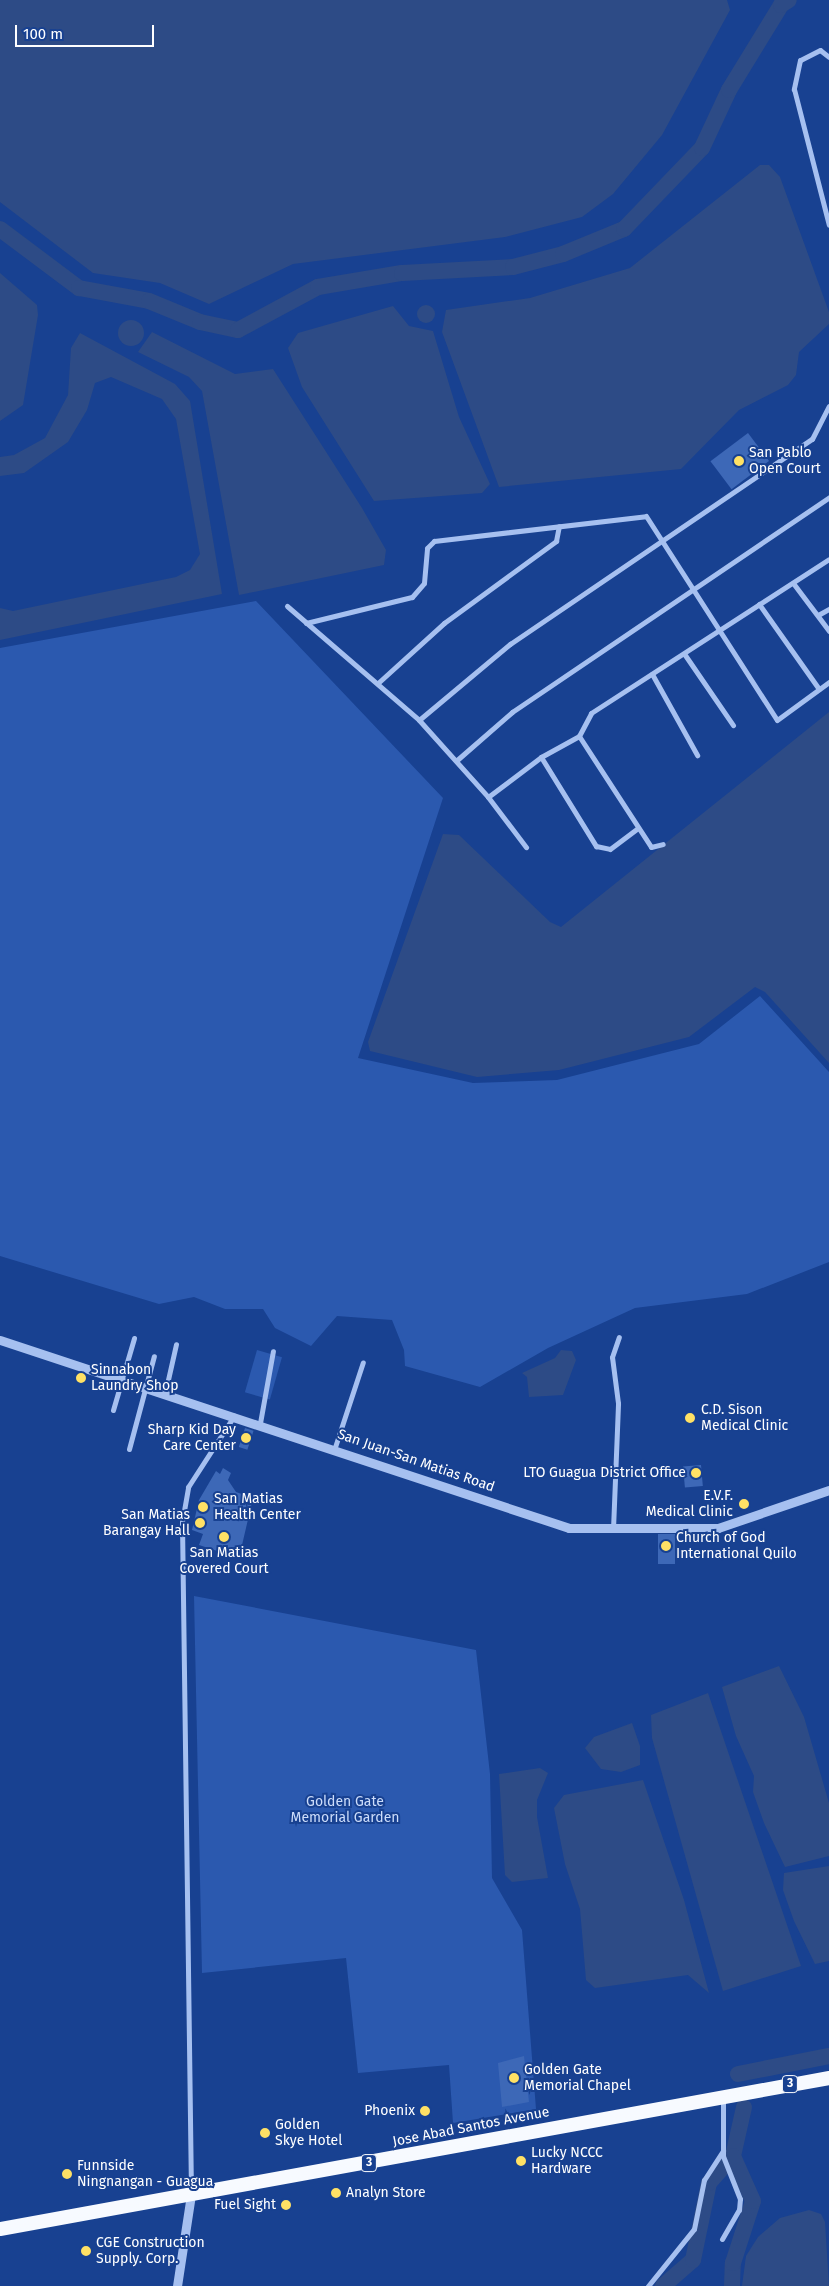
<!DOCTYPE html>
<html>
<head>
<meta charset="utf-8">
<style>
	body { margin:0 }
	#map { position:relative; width:829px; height:2286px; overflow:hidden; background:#184191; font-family:"Fira Sans",sans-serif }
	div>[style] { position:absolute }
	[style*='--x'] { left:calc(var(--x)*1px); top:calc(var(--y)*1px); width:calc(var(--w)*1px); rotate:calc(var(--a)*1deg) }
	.green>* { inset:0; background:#2b59af; transform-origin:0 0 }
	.water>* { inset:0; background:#2d4b86 }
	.round { border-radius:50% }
	.river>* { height:16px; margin:-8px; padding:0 8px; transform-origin:8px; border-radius:8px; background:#2d4b86 }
	.building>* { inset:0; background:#3d68b7; transform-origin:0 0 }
	.minor>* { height:5px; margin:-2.5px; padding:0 2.5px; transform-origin:2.5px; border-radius:2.5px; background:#a6c0f0 }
	.tertiary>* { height:9px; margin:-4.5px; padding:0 4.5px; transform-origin:4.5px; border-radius:4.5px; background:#a6c0f0 }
	.trunk>* { height:14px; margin:-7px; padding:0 7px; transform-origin:7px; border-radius:7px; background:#f7faff }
	.dots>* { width:14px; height:14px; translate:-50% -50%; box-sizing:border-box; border:2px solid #184191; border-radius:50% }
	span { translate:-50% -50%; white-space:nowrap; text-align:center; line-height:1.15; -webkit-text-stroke:4px #184191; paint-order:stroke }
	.shield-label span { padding:1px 4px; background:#184191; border:1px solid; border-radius:4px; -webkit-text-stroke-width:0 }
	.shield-label { font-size:12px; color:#fff; font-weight:700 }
	.poi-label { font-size:14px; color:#fff }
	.left { translate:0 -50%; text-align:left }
	.right { translate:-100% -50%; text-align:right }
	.street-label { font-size:14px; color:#fff }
	.park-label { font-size:14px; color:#cdddfb }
	.scale { position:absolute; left:15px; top:25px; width:139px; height:22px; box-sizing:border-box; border:2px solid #fff; border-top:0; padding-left:6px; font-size:15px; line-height:18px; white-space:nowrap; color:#fff; -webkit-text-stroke:4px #184191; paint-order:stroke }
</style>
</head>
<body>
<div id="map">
	<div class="green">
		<i style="clip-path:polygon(256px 601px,443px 798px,358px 1058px,473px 1083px,557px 1080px,699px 1044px,760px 996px,829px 1072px,829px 1262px,747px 1294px,635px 1308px,548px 1348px,480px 1387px,405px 1366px,404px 1350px,392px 1320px,337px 1316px,311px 1346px,275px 1328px,263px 1309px,225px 1309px,194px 1297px,159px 1304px,0 1256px,0 648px)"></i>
		<i style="left:257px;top:1350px;width:26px;height:44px;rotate:16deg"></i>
		<i style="clip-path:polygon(194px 1596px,476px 1650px,490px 1774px,492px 1878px,522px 1930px,536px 2109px,453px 2123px,449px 2065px,358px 2073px,346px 1958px,202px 1973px)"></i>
	</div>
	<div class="water">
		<i style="clip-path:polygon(0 0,727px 0,730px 10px,662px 135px,613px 194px,582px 217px,505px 237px,293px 264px,209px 304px,160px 283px,93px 273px,0 202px)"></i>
		<i style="clip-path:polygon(760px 165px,769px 165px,780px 177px,829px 312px,829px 324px,799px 352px,796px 375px,788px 385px,739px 410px,681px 469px,499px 487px,442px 332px,446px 310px,530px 298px,630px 268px)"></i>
		<i style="clip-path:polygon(0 273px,37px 305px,38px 315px,23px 405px,0 421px)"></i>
		<i class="round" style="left:417px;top:305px;width:18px;height:18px"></i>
		<i style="clip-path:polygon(393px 306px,409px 326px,433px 331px,459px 417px,490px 484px,482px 493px,374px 501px,302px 387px,288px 348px,298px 333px)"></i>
		<i class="round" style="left:118px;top:320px;width:26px;height:26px"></i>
		<i style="clip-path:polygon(152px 332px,235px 374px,273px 369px,362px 508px,386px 550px,384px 565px,239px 595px,202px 391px,189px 377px,138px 352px)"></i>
		<i style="clip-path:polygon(80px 333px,175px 384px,190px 401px,222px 594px,0 640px,0 608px,13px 611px,176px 577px,190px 570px,200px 554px,176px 419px,162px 399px,111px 377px,95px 383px,87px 410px,68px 442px,24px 473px,0 476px,0 457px,14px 455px,45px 438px,68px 395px,71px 348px)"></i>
		<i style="clip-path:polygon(829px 712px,829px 1063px,765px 992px,755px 987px,689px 1037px,559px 1070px,477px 1077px,370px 1051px,368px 1042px,443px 834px,459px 835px,550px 922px,561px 927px)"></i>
		<i style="clip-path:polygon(561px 1350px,572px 1351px,576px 1360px,563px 1395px,529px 1397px,527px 1377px,522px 1373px,555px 1358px)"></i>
		<i style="clip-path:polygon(779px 1666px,804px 1717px,829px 1803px,829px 1856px,785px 1867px,764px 1823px,753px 1792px,754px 1776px,736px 1736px,722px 1687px)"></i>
		<i style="clip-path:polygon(708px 1693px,801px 1966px,723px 1991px,652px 1738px,651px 1715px)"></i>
		<i style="clip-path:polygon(632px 1723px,640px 1746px,640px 1765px,621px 1772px,601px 1769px,585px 1748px,594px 1737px)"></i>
		<i style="clip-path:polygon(540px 1768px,548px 1773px,537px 1800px,537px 1817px,548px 1878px,512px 1882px,505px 1875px,499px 1774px)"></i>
		<i style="clip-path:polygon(643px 1780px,684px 1900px,709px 1993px,688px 1975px,595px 1988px,586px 1980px,580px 1909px,565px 1864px,554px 1808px,564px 1795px)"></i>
		<i style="clip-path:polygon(829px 1866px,829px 1961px,815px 1964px,794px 1921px,783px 1890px,784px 1873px)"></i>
		<i style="clip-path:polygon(809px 2210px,821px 2214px,825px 2222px,829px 2286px,742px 2286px,746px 2256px,758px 2237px,780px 2218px)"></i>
	</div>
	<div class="river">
		<i style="--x:0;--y:229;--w:99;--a:36.8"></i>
		<i style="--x:79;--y:288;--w:71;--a:10.5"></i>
		<i style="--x:149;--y:301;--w:55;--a:22.4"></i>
		<i style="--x:200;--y:322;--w:39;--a:12"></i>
		<i style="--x:238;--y:330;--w:91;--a:-28.3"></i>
		<i style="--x:318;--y:287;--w:85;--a:-9.5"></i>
		<i style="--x:402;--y:273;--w:111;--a:-3.1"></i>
		<i style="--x:513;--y:267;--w:52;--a:-14.6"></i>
		<i style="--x:563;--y:254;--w:66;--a:-22.3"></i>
		<i style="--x:624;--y:229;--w:112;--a:-46.1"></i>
		<i style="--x:702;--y:148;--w:64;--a:-65"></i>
		<i style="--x:729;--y:90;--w:100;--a:-58.5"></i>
		<i style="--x:781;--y:5;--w:9;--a:-32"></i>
		<i style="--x:738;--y:2074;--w:93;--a:-11.2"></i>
		<i style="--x:663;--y:2286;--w:40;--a:-41"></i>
		<i style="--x:693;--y:2260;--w:79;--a:-78.3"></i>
		<i style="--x:709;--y:2183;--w:36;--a:-48"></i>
		<i style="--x:733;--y:2156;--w:50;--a:-77.3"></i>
		<i style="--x:732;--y:2286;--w:23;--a:-88"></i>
		<i style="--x:733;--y:2263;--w:65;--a:-72.1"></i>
		<i style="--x:753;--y:2201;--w:49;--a:-114"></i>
	</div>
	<div class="building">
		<i style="left:748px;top:433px;width:35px;height:47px;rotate:53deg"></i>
		<i style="left:245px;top:1428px;width:9px;height:20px;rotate:18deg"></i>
		<i style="left:701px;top:1465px;width:21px;height:18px;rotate:85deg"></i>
		<i style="clip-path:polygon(223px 1468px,231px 1473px,228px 1480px,236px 1492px,253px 1498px,239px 1558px,199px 1545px,203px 1534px,192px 1530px,199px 1500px,216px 1471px,220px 1474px)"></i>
		<i style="left:658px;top:1534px;width:17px;height:30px"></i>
		<i style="clip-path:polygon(524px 2056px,529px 2102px,502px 2107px,498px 2063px)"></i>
	</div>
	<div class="minor">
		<i style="--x:829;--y:57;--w:11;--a:-142"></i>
		<i style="--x:820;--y:50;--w:22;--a:153"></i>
		<i style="--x:800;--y:60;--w:30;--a:102"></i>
		<i style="--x:794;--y:89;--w:140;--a:75.6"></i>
		<i style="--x:793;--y:583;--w:60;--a:53.1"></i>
		<i style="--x:759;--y:604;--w:104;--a:54.8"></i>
		<i style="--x:287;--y:606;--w:174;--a:40.8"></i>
		<i style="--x:419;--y:720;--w:103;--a:48.1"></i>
		<i style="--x:488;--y:797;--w:63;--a:52.8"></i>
		<i style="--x:818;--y:615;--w:13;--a:-29"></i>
		<i style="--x:306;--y:623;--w:109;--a:-13.8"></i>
		<i style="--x:412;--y:597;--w:18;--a:-49"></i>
		<i style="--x:424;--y:583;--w:35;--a:-85"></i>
		<i style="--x:427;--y:548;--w:10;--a:-45"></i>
		<i style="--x:434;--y:541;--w:213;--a:-6.7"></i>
		<i style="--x:646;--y:516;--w:242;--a:57.3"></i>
		<i style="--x:777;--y:720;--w:64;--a:-36.2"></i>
		<i style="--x:685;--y:655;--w:85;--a:55.6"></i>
		<i style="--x:652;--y:674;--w:93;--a:60.9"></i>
		<i style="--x:379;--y:682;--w:88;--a:-42.2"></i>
		<i style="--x:444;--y:623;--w:139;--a:-36.2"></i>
		<i style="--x:556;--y:541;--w:15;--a:-79"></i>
		<i style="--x:419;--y:720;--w:119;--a:-39.9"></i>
		<i style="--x:510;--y:644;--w:365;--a:-34.2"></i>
		<i style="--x:812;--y:439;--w:37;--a:-63"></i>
		<i style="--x:579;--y:736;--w:132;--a:57"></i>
		<i style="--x:651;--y:847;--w:12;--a:-14"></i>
		<i style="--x:541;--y:757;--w:105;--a:58.3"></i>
		<i style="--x:596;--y:846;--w:14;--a:12"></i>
		<i style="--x:610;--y:849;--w:35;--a:-37"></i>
		<i style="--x:457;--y:760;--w:73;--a:-41.1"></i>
		<i style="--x:512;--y:712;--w:383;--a:-34.1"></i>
		<i style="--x:488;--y:797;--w:66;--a:-37"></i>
		<i style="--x:541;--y:757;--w:43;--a:-28.9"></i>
		<i style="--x:579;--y:736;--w:26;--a:-62"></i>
		<i style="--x:591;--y:713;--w:283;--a:-32.9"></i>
		<i style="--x:165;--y:1393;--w:50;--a:-77.3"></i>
		<i style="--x:113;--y:1410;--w:75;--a:-73.7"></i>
		<i style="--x:260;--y:1423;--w:73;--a:-79.8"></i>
		<i style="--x:335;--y:1447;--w:89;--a:-71.8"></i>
		<i style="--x:129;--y:1449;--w:96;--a:-75"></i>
		<i style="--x:613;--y:1529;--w:126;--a:-87.7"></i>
		<i style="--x:618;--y:1403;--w:46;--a:-97.4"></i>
		<i style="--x:612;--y:1357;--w:21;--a:-71"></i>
		<i style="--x:191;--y:2193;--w:671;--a:-90.77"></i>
		<i style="--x:182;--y:1522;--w:36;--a:-80"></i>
		<i style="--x:188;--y:1487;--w:85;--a:-57.1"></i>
		<i style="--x:722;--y:2239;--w:34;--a:-60"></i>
		<i style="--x:739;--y:2210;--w:11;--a:-85"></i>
		<i style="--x:740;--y:2199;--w:46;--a:-111.6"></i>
		<i style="--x:723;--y:2156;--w:58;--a:-90"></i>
		<i style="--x:648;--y:2286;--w:73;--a:-51.1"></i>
		<i style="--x:694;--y:2229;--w:50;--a:-78.5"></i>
		<i style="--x:704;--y:2180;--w:35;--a:-57"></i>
	</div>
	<div class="tertiary">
		<i style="--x:0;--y:1340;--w:599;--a:18.28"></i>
		<i style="--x:569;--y:1528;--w:149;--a:0"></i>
		<i style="--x:718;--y:1528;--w:117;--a:-18.9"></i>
		<i style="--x:177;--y:2286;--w:93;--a:-81.3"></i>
	</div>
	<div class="trunk">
		<i style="--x:0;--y:2229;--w:843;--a:-10.32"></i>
	</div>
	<div class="dots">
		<i style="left:739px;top:461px;background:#ffe165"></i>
		<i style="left:81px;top:1378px;background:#ffe165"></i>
		<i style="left:690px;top:1418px;background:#ffe165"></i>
		<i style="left:246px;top:1438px;background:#ffe165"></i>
		<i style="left:696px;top:1473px;background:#ffe165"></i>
		<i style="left:744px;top:1504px;background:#ffe165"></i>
		<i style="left:203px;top:1507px;background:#ffe165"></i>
		<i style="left:200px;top:1523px;background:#ffe165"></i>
		<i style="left:224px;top:1537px;background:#ffe165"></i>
		<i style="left:666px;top:1546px;background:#ffe165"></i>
		<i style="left:514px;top:2078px;background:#ffe165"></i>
		<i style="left:425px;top:2111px;background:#ffe165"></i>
		<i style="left:265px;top:2133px;background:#ffe165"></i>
		<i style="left:521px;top:2161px;background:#ffe165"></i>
		<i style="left:67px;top:2174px;background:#ffe165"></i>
		<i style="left:336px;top:2193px;background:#ffe165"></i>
		<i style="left:286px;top:2205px;background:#ffe165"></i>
		<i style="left:86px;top:2251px;background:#ffe165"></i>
	</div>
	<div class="shield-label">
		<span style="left:790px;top:2084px">3</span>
		<span style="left:369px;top:2163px">3</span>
	</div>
	<div class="poi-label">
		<span class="left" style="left:749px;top:461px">San Pablo<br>Open Court</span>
		<span class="left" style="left:91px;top:1378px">Sinnabon<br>Laundry Shop</span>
		<span class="left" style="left:701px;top:1418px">C.D. Sison<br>Medical Clinic</span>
		<span class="right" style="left:236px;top:1438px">Sharp Kid Day<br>Care Center</span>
		<span class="right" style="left:686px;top:1473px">LTO Guagua District Office</span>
		<span class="right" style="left:733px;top:1504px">E.V.F.<br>Medical Clinic</span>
		<span class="left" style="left:214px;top:1507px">San Matias<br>Health Center</span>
		<span class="right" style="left:190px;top:1523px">San Matias<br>Barangay Hall</span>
		<span class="left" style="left:676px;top:1546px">Church of God<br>International Quilo</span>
		<span style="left:224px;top:1561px">San Matias<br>Covered Court</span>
		<span class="left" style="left:524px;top:2078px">Golden Gate<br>Memorial Chapel</span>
		<span class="right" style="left:415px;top:2111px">Phoenix</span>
		<span class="left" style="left:275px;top:2133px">Golden<br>Skye Hotel</span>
		<span class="left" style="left:531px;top:2161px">Lucky NCCC<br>Hardware</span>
		<span class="left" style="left:77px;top:2174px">Funnside<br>Ningnangan - Guagua</span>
		<span class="left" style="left:346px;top:2193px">Analyn Store</span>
		<span class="right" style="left:276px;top:2205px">Fuel Sight</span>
		<span class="left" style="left:96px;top:2251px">CGE Construction<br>Supply. Corp.</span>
	</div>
	<div class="street-label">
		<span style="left:416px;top:1461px;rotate:19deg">San Juan-San Matias Road</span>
		<span style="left:471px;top:2127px;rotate:-11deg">Jose Abad Santos Avenue</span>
	</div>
	<div class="park-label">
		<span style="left:345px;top:1810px">Golden Gate<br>Memorial Garden</span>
	</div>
	<div class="scale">100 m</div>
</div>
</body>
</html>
